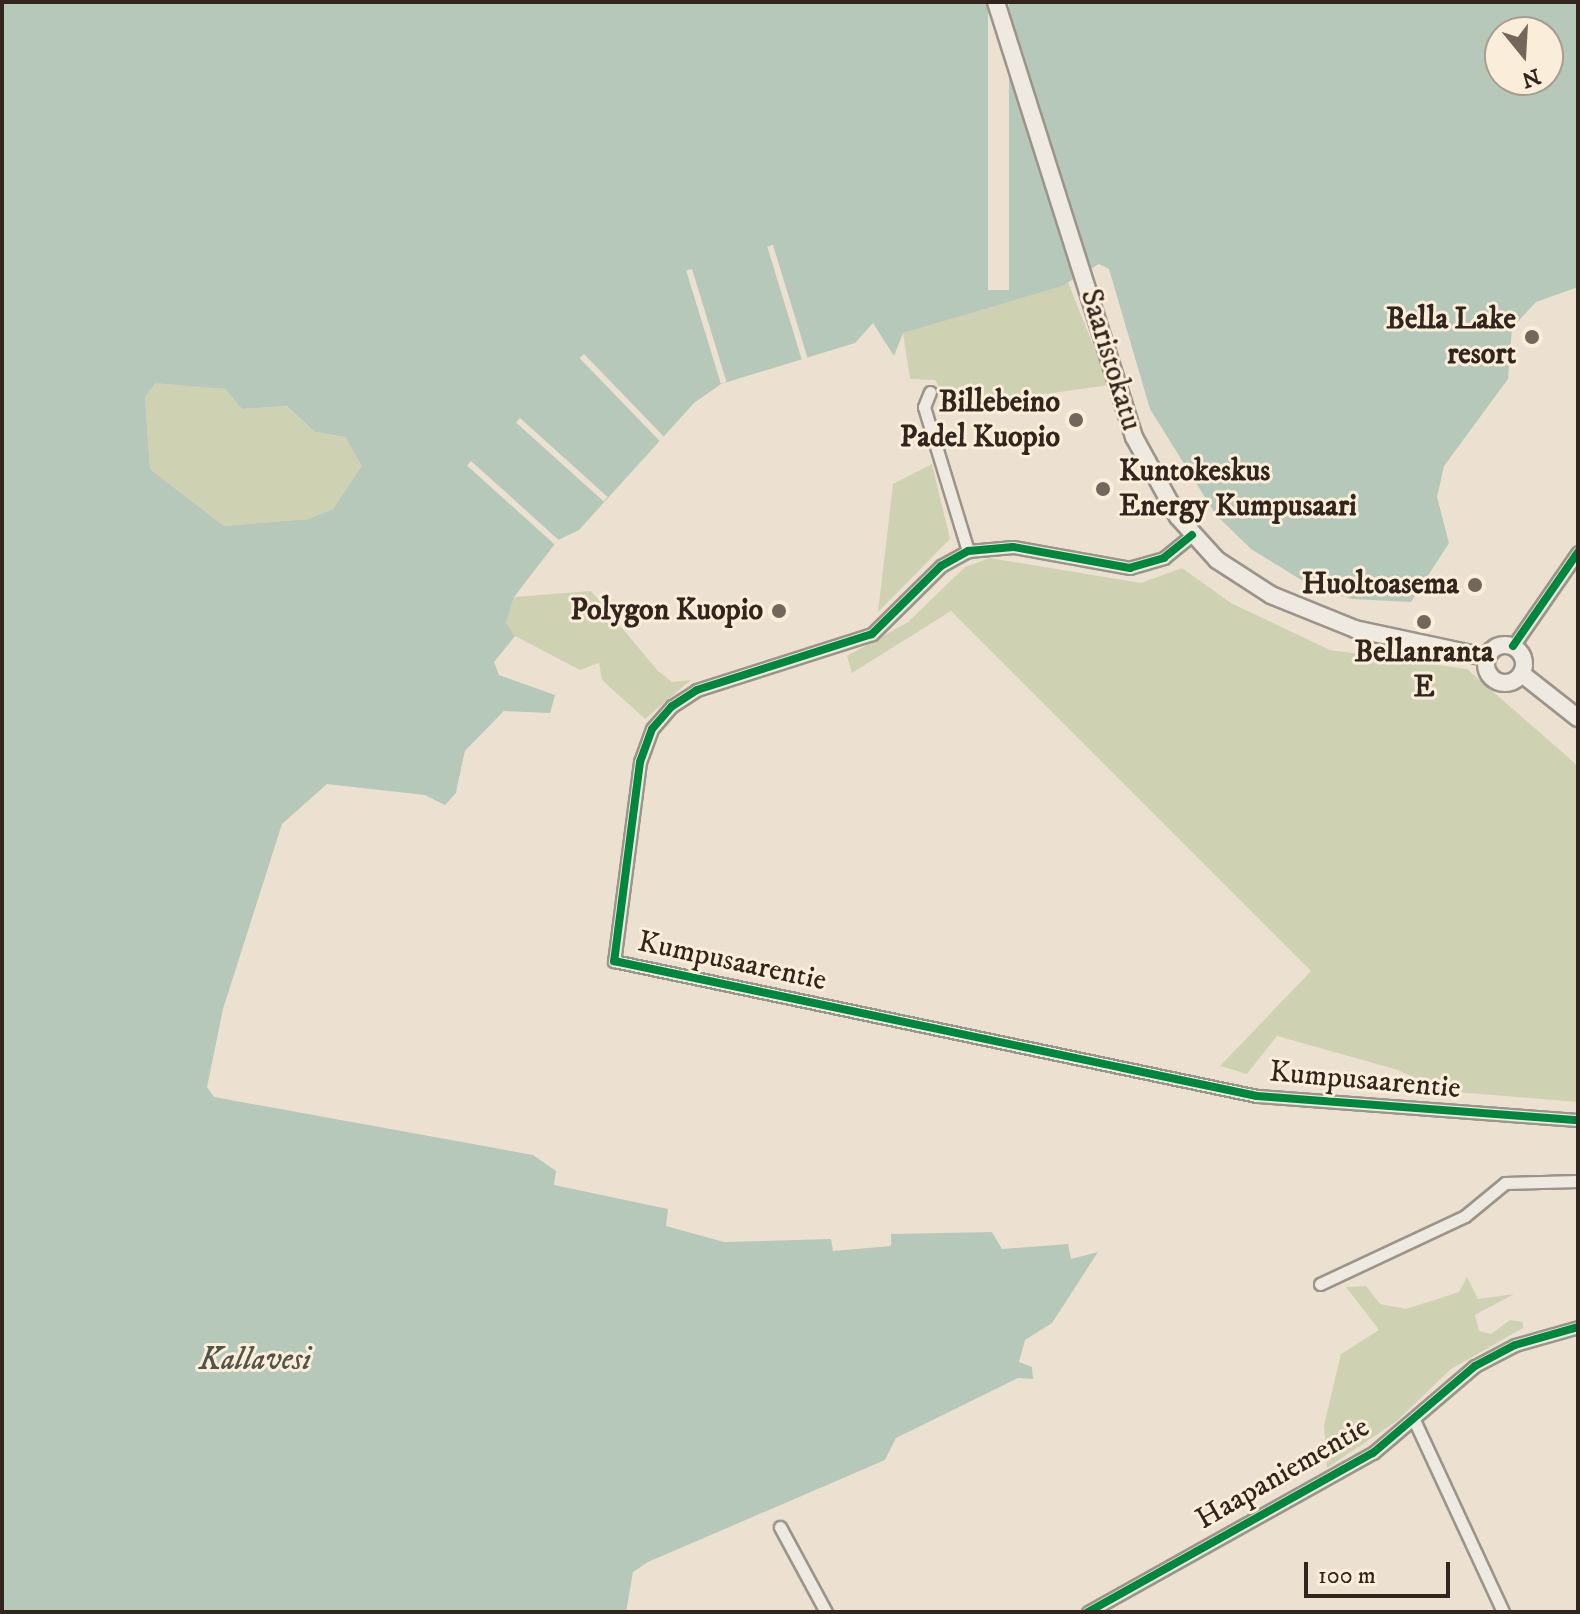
<!DOCTYPE html>
<html>
<head>
<meta charset="utf-8">
<style>
	body { margin:0 }
	#map { position:relative; width:1580px; height:1614px; overflow:hidden; background:#ece1d0; font-family:"IM FELL DW Pica",serif }
	div>[style] { position:absolute }
	[style*='--x'] { left:calc(var(--x)*1px); top:calc(var(--y)*1px); width:calc(var(--w)*1px); rotate:calc(var(--a)*1deg) }
	.green>* { inset:0; background:#cfd2b2 }
	.water>* { inset:0; background:#b5c8ba }
	.pier>* { inset:0; background:#ece1d0; transform-origin:0 0 }
	.roads { filter:drop-shadow(2px 0 #9c948a) drop-shadow(-2px 0 #9c948a) drop-shadow(0 2px #9c948a) drop-shadow(0 -2px #9c948a) }
	.street>* { height:11px; margin:-5.5px; padding:0 5.5px; transform-origin:5.5px; border-radius:5.5px; background:#efeae1 }
	.secondary>* { height:16px; margin:-8px; padding:0 8px; transform-origin:8px; border-radius:8px; background:#efeae1 }
	.secondary>.ring { margin:-8px; padding:0; box-sizing:content-box; background:none; border:16px solid #efeae1; border-radius:50% }
	.cycleway>* { height:8px; margin:-4px; padding:0 4px; transform-origin:4px; border-radius:4px; background:#00873e }
	.dots>* { width:22px; height:22px; translate:-50% -50%; box-sizing:border-box; border:4px solid #faedd9; border-radius:50% }
	span { translate:-50% -50%; white-space:nowrap; text-align:center; line-height:1.15; -webkit-text-stroke:6px #faedd9; paint-order:stroke }
	.poi-label { font-size:30px; color:#32251d; font-weight:700 }
	.right { translate:-100% -50%; text-align:right }
	.left { translate:0 -50%; text-align:left }
	.street-label { font-size:30px; color:#32251d }
	.water-label { font-size:32px; color:#525349; font-style:italic }
	.frame { position:absolute; inset:0; border:4px solid #32251d; pointer-events:none }
	.north { position:absolute; left:1484px; top:16px; width:80px; height:80px; box-sizing:border-box; background:#faedd9; border:2px solid #aa9d8e; border-radius:50%; rotate:162deg; font-size:22px; font-weight:700; line-height:32px; text-align:center; color:#32251d }
	.north::after { content:''; display:block; margin:auto; width:28px; height:36px; background:#73675c; clip-path:polygon(50% 0,100% 100%,50% 72%,0 100%) }
	.scale { position:absolute; left:1304px; top:1562px; width:146px; height:36px; box-sizing:border-box; border:4px solid #32251d; border-top:0; padding-left:10px; font-size:24px; line-height:28px; white-space:nowrap; color:#32251d; -webkit-text-stroke:6px #faedd9; paint-order:stroke }
</style>
</head>
<body>
<div id="map">
	<div class="green">
		<i style="clip-path:polygon(1068px 282px,1109px 385px,968px 405px,946px 399px,935px 380px,910px 379px,903px 333px)"></i>
		<i style="clip-path:polygon(157px 382px,225px 389px,242px 409px,285px 406px,315px 432px,345px 437px,363px 466px,333px 509px,308px 519px,224px 526px,150px 469px,145px 397px)"></i>
		<i style="clip-path:polygon(932px 464px,950px 539px,878px 612px,893px 484px)"></i>
		<i style="clip-path:polygon(990px 558px,1141px 583px,1182px 568px,1231px 603px,1330px 650px,1467px 669px,1578px 766px,1578px 1102px,1443px 1091px,1398px 1070px,1277px 1036px,1247px 1074px,1220px 1066px,1311px 971px,951px 611px,852px 673px,847px 656px,908px 622px,965px 567px)"></i>
		<i style="clip-path:polygon(591px 591px,658px 671px,672px 682px,691px 680px,645px 719px,602px 680px,599px 663px,580px 670px,515px 636px,506px 623px,514px 597px)"></i>
		<i style="clip-path:polygon(1467px 1277px,1478px 1299px,1514px 1294px,1475px 1315px,1479px 1331px,1491px 1334px,1510px 1320px,1523px 1322px,1523px 1328px,1451px 1369px,1397px 1421px,1327px 1468px,1324px 1425px,1341px 1354px,1379px 1330px,1346px 1287px,1366px 1286px,1380px 1304px,1406px 1309px,1459px 1292px)"></i>
	</div>
	<div class="water">
		<i style="clip-path:polygon(evenodd,2px 2px,1578px 2px,1578px 287px,1536px 302px,1512px 328px,1508px 379px,1444px 466px,1437px 497px,1449px 543px,1411px 602px,1352px 599px,1308px 584px,1251px 549px,1216px 515px,1150px 409px,1109px 269px,1099px 264px,1062px 286px,903px 333px,894px 356px,873px 323px,855px 343px,721px 384px,694px 403px,579px 530px,558px 540px,514px 597px,506px 623px,515px 636px,494px 662px,499px 675px,555px 695px,550px 713px,504px 711px,465px 751px,456px 793px,445px 805px,425px 795px,327px 784px,282px 824px,223px 1009px,207px 1087px,214px 1097px,533px 1155px,556px 1171px,554px 1185px,668px 1209px,666px 1226px,724px 1242px,831px 1239px,833px 1251px,891px 1246px,891px 1234px,992px 1232px,1002px 1249px,1068px 1244px,1071px 1259px,1098px 1252px,1052px 1323px,1025px 1340px,1019px 1362px,1032px 1367px,1033px 1379px,1018px 1378px,896px 1438px,885px 1460px,648px 1562px,633px 1572px,626px 1612px,2px 1612px,2px 2px,1500px 32px,1548px 32px,1548px 80px,1500px 80px,1500px 32px,2px 2px,156px 383px,225px 389px,242px 409px,286px 406px,315px 432px,345px 437px,362px 466px,333px 509px,308px 519px,224px 526px,150px 469px,145px 397px,156px 383px)"></i>
	</div>
	<div class="pier">
		<i style="left:988px;top:2px;width:21px;height:288px"></i>
		<i style="left:773px;top:245px;width:118px;height:6px;rotate:73deg"></i>
		<i style="left:692px;top:269px;width:118px;height:6px;rotate:73deg"></i>
		<i style="left:584px;top:354px;width:119px;height:6px;rotate:46deg"></i>
		<i style="left:520px;top:418px;width:118px;height:6px;rotate:42deg"></i>
		<i style="left:471px;top:461px;width:118px;height:6px;rotate:42deg"></i>
		<i style="clip-path:polygon(504px 711px,508px 715px,468px 753px,456px 793px,465px 751px)"></i>
	</div>
	<div class="roads">
		<div class="street">
			<i style="--x:930;--y:392;--w:16;--a:112"></i>
			<i style="--x:924;--y:407;--w:151;--a:73"></i>
			<i style="--x:1192;--y:535;--w:36;--a:141"></i>
			<i style="--x:1164;--y:558;--w:35;--a:164"></i>
			<i style="--x:1130;--y:568;--w:119;--a:-169.8"></i>
			<i style="--x:1013;--y:547;--w:45;--a:174.9"></i>
			<i style="--x:968;--y:551;--w:31;--a:151"></i>
			<i style="--x:941;--y:566;--w:97;--a:135.4"></i>
			<i style="--x:872;--y:634;--w:184;--a:162.3"></i>
			<i style="--x:697;--y:690;--w:30;--a:147"></i>
			<i style="--x:672;--y:706;--w:30;--a:131"></i>
			<i style="--x:652;--y:729;--w:35;--a:110"></i>
			<i style="--x:640;--y:762;--w:201;--a:97.4"></i>
			<i style="--x:614;--y:961;--w:657;--a:11.86"></i>
			<i style="--x:1257;--y:1096;--w:322;--a:4.3"></i>
			<i style="--x:1513;--y:646;--w:114;--a:-55.3"></i>
			<i style="--x:1320;--y:1284;--w:160;--a:-25.1"></i>
			<i style="--x:1465;--y:1216;--w:52;--a:-39.5"></i>
			<i style="--x:1505;--y:1183;--w:73;--a:-1.6"></i>
			<i style="--x:1415;--y:1422;--w:209;--a:65.1"></i>
			<i style="--x:780;--y:1527;--w:97;--a:61.6"></i>
			<i style="--x:1088;--y:1612;--w:326;--a:-29.2"></i>
			<i style="--x:1373;--y:1453;--w:134;--a:-40.5"></i>
			<i style="--x:1475;--y:1366;--w:45;--a:-27.7"></i>
			<i style="--x:1515;--y:1345;--w:66;--a:-15.9"></i>
		</div>
		<div class="secondary">
			<i style="--x:996;--y:2;--w:456;--a:72.4"></i>
			<i style="--x:1134;--y:437;--w:91;--a:61.2"></i>
			<i style="--x:1178;--y:517;--w:58;--a:47.8"></i>
			<i style="--x:1217;--y:560;--w:64;--a:32.9"></i>
			<i style="--x:1271;--y:595;--w:91;--a:22"></i>
			<i style="--x:1355;--y:629;--w:134;--a:12.1"></i>
			<i class="ring" style="left:1486px;top:645px;width:22px;height:22px"></i>
			<i style="--x:1522;--y:674;--w:71;--a:38.2"></i>
		</div>
	</div>
	<div class="cycleway">
		<i style="--x:1192;--y:535;--w:36;--a:141"></i>
		<i style="--x:1164;--y:558;--w:35;--a:164"></i>
		<i style="--x:1130;--y:568;--w:119;--a:-169.8"></i>
		<i style="--x:1013;--y:547;--w:45;--a:174.9"></i>
		<i style="--x:968;--y:551;--w:31;--a:151"></i>
		<i style="--x:941;--y:566;--w:97;--a:135.4"></i>
		<i style="--x:872;--y:634;--w:184;--a:162.3"></i>
		<i style="--x:697;--y:690;--w:30;--a:147"></i>
		<i style="--x:672;--y:706;--w:30;--a:131"></i>
		<i style="--x:652;--y:729;--w:35;--a:110"></i>
		<i style="--x:640;--y:762;--w:201;--a:97.4"></i>
		<i style="--x:614;--y:961;--w:657;--a:11.86"></i>
		<i style="--x:1257;--y:1096;--w:322;--a:4.3"></i>
		<i style="--x:1513;--y:646;--w:114;--a:-55.3"></i>
		<i style="--x:1088;--y:1612;--w:326;--a:-29.2"></i>
		<i style="--x:1373;--y:1453;--w:134;--a:-40.5"></i>
		<i style="--x:1475;--y:1366;--w:45;--a:-27.7"></i>
		<i style="--x:1515;--y:1345;--w:66;--a:-15.9"></i>
	</div>
	<div class="dots">
		<i style="left:1532px;top:337px;background:#73675c"></i>
		<i style="left:1076px;top:420px;background:#73675c"></i>
		<i style="left:1103px;top:489px;background:#73675c"></i>
		<i style="left:1475px;top:585px;background:#73675c"></i>
		<i style="left:779px;top:611px;background:#73675c"></i>
		<i style="left:1424px;top:622px;background:#73675c"></i>
	</div>
	<div class="poi-label">
		<span class="right" style="left:1516px;top:337px">Bella Lake<br>resort</span>
		<span class="right" style="left:1060px;top:420px">Billebeino<br>Padel Kuopio</span>
		<span class="left" style="left:1119px;top:489px">Kuntokeskus<br>Energy Kumpusaari</span>
		<span class="right" style="left:1459px;top:585px">Huoltoasema</span>
		<span class="right" style="left:763px;top:611px">Polygon Kuopio</span>
		<span style="left:1424px;top:670px">Bellanranta<br>E</span>
	</div>
	<div class="street-label">
		<span style="left:1110px;top:360px;rotate:73deg">Saaristokatu</span>
		<span style="left:732px;top:962px;rotate:12deg">Kumpusaarentie</span>
		<span style="left:1365px;top:1081px;rotate:5deg">Kumpusaarentie</span>
		<span style="left:1283px;top:1474px;rotate:-30deg">Haapaniementie</span>
	</div>
	<div class="water-label">
		<span style="left:255px;top:1360px">Kallavesi</span>
	</div>
	<div class="frame"></div>
	<div class="north">N</div>
	<div class="scale">100 m</div>
</div>
</body>
</html>
